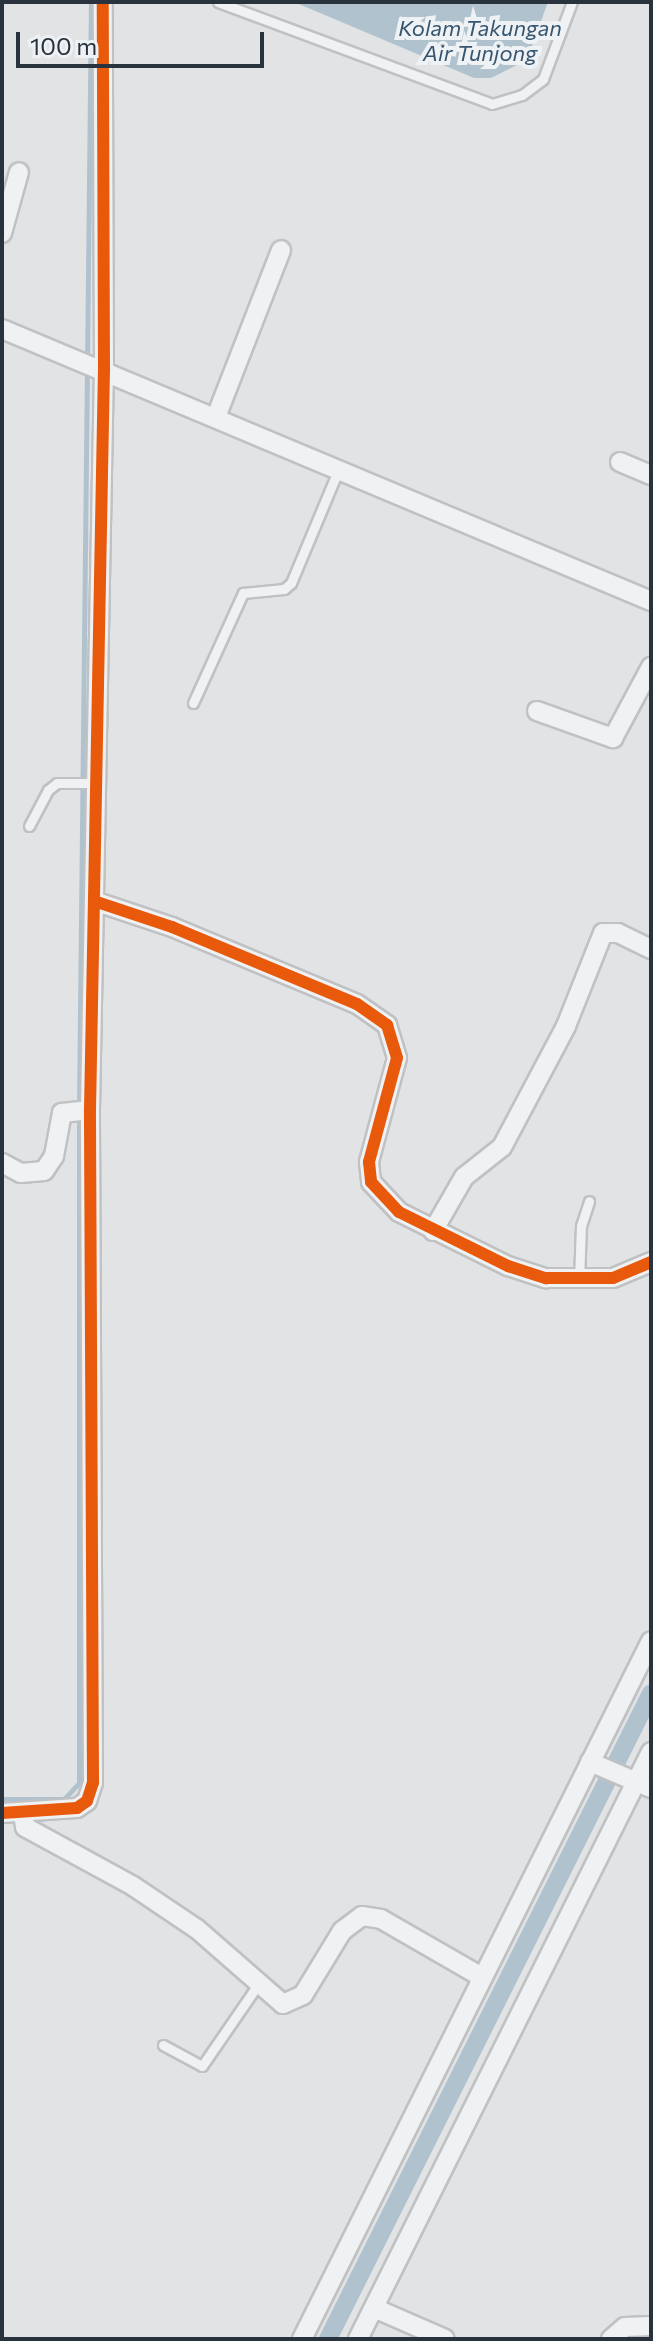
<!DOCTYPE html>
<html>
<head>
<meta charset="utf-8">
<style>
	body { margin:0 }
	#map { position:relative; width:653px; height:2341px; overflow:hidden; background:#e1e3e5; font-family:Commissioner,sans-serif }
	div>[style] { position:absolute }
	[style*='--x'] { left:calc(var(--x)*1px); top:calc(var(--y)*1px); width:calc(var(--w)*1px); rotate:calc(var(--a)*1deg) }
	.water>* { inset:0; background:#b1c2cf }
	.stream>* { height:5px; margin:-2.5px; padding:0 2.5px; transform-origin:2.5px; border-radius:2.5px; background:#b1c2cf }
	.canal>* { height:18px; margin:-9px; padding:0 9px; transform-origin:9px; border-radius:9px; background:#b1c2cf }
	.roads { filter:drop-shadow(2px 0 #bfc1c3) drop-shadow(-2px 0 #bfc1c3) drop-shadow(0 2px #bfc1c3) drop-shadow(0 -2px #bfc1c3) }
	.service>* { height:9px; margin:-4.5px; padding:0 4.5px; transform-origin:4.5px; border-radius:4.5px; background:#f0f1f3 }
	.minor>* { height:18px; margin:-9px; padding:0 9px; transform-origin:9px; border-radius:9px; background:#f0f1f3 }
	.cycleway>* { height:12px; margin:-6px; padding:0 6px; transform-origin:6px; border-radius:6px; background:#e8590c }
	span { translate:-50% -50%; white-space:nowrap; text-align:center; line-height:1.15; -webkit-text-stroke:8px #eff2f5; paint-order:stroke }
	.water-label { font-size:22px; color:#36556f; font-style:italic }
	.frame { position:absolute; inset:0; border:4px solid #29333e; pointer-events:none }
	.scale { position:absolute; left:16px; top:32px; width:248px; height:36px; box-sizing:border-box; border:4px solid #29333e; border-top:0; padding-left:10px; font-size:24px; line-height:28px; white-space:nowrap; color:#29333e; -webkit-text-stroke:6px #eff2f5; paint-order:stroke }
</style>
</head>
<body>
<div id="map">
	<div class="water">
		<i style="clip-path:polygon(294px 2px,548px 2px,532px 46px,517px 65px,491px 78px,474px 78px)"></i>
	</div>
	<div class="stream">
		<i style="--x:79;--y:1106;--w:1104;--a:-89.38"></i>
		<i style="--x:2;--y:1799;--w:62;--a:0"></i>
		<i style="--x:64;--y:1799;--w:22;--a:-47"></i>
		<i style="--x:79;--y:1783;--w:667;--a:-90"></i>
	</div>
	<div class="canal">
		<i style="--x:328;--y:2339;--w:722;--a:-63.43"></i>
	</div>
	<div class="roads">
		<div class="service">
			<i style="--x:218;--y:2;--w:292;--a:20.4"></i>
			<i style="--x:492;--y:104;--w:31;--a:-17"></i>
			<i style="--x:522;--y:95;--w:26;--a:-37"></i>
			<i style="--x:543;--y:79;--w:82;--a:-69.4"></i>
			<i style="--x:193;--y:703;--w:121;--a:-65.6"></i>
			<i style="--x:243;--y:593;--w:41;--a:-5.6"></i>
			<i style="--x:284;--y:589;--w:9;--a:-41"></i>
			<i style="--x:291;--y:583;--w:125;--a:-67.3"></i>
			<i style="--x:29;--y:826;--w:41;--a:-62.2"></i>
			<i style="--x:48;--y:790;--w:11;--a:-38"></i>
			<i style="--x:57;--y:783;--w:36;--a:0"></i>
			<i style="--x:579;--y:1280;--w:54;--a:-87.9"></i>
			<i style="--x:581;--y:1226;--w:26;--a:-72"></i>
			<i style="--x:163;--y:2045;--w:44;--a:28.3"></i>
			<i style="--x:202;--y:2066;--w:97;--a:-55.5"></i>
		</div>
		<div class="minor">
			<i style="--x:2;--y:233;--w:63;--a:-74.4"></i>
			<i style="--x:2;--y:329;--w:704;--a:22.74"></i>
			<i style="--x:216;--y:417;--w:179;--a:-68.7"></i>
			<i style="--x:620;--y:462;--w:34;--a:23"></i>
			<i style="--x:537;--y:711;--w:81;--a:19.6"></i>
			<i style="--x:613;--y:738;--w:81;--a:-61.8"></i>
			<i style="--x:97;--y:902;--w:79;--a:18.4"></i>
			<i style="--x:172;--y:927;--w:200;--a:22.6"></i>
			<i style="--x:357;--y:1004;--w:37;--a:35"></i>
			<i style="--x:387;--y:1025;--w:34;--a:73"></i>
			<i style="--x:397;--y:1058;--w:108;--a:105.1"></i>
			<i style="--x:369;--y:1162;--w:20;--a:84"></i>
			<i style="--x:371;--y:1182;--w:41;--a:47"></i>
			<i style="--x:399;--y:1212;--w:122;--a:26.4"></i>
			<i style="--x:508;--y:1266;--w:40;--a:18"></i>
			<i style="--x:546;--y:1278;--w:67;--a:0"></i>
			<i style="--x:613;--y:1278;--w:41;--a:-22.8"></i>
			<i style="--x:2;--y:1163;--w:21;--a:28"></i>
			<i style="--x:21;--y:1173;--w:23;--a:-5"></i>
			<i style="--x:44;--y:1171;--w:18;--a:-56"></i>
			<i style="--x:54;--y:1156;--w:44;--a:-79.5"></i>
			<i style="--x:62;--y:1113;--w:28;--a:-6"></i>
			<i style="--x:433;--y:1231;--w:62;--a:-60.1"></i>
			<i style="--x:464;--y:1177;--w:48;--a:-38.3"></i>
			<i style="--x:502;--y:1147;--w:137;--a:-62.1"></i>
			<i style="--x:566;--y:1026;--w:100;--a:-68.3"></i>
			<i style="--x:603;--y:933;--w:15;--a:0"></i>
			<i style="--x:618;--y:933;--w:37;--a:26"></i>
			<i style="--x:590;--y:1762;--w:66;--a:23.1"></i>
			<i style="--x:2;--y:1813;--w:75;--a:-3.8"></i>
			<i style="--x:77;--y:1808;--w:12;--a:-35"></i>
			<i style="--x:87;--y:1801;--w:19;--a:-72"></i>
			<i style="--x:93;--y:1783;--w:673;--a:-90.26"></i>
			<i style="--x:90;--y:1110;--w:740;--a:-88.92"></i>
			<i style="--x:104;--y:370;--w:368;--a:-90.2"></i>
			<i style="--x:23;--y:1813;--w:14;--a:82"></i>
			<i style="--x:25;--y:1827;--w:123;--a:28.6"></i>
			<i style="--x:133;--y:1886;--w:77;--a:33.9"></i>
			<i style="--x:197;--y:1929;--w:114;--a:41.1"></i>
			<i style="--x:283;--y:2004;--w:22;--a:-24"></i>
			<i style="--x:303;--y:1995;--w:75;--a:-58.6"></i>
			<i style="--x:342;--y:1931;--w:25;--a:-37"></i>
			<i style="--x:362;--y:1916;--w:19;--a:9"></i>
			<i style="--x:381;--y:1919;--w:116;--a:29.9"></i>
			<i style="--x:374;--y:2308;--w:77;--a:23.6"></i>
			<i style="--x:302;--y:2339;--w:780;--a:-63.43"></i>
			<i style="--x:358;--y:2339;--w:656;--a:-63.47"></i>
			<i style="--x:611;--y:2339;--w:18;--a:-41"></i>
			<i style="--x:625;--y:2327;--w:26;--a:-2"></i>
		</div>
	</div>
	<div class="cycleway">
		<i style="--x:97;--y:902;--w:79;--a:18.4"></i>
		<i style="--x:172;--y:927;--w:200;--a:22.6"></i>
		<i style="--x:357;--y:1004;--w:37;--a:35"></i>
		<i style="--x:387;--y:1025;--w:34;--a:73"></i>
		<i style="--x:397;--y:1058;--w:108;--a:105.1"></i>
		<i style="--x:369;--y:1162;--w:20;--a:84"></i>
		<i style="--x:371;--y:1182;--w:41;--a:47"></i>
		<i style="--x:399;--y:1212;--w:122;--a:26.4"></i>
		<i style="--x:508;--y:1266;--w:40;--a:18"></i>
		<i style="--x:546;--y:1278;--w:67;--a:0"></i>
		<i style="--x:613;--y:1278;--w:41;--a:-22.8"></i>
		<i style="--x:2;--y:1813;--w:75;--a:-3.8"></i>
		<i style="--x:77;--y:1808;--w:12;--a:-35"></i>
		<i style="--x:87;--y:1801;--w:19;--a:-72"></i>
		<i style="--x:93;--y:1783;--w:673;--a:-90.26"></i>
		<i style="--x:90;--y:1110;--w:740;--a:-88.92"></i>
		<i style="--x:104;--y:370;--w:368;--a:-90.2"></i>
	</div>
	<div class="water-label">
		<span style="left:480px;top:40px">Kolam Takungan<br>Air Tunjong</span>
	</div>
	<div class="frame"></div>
	<div class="scale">100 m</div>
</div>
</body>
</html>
